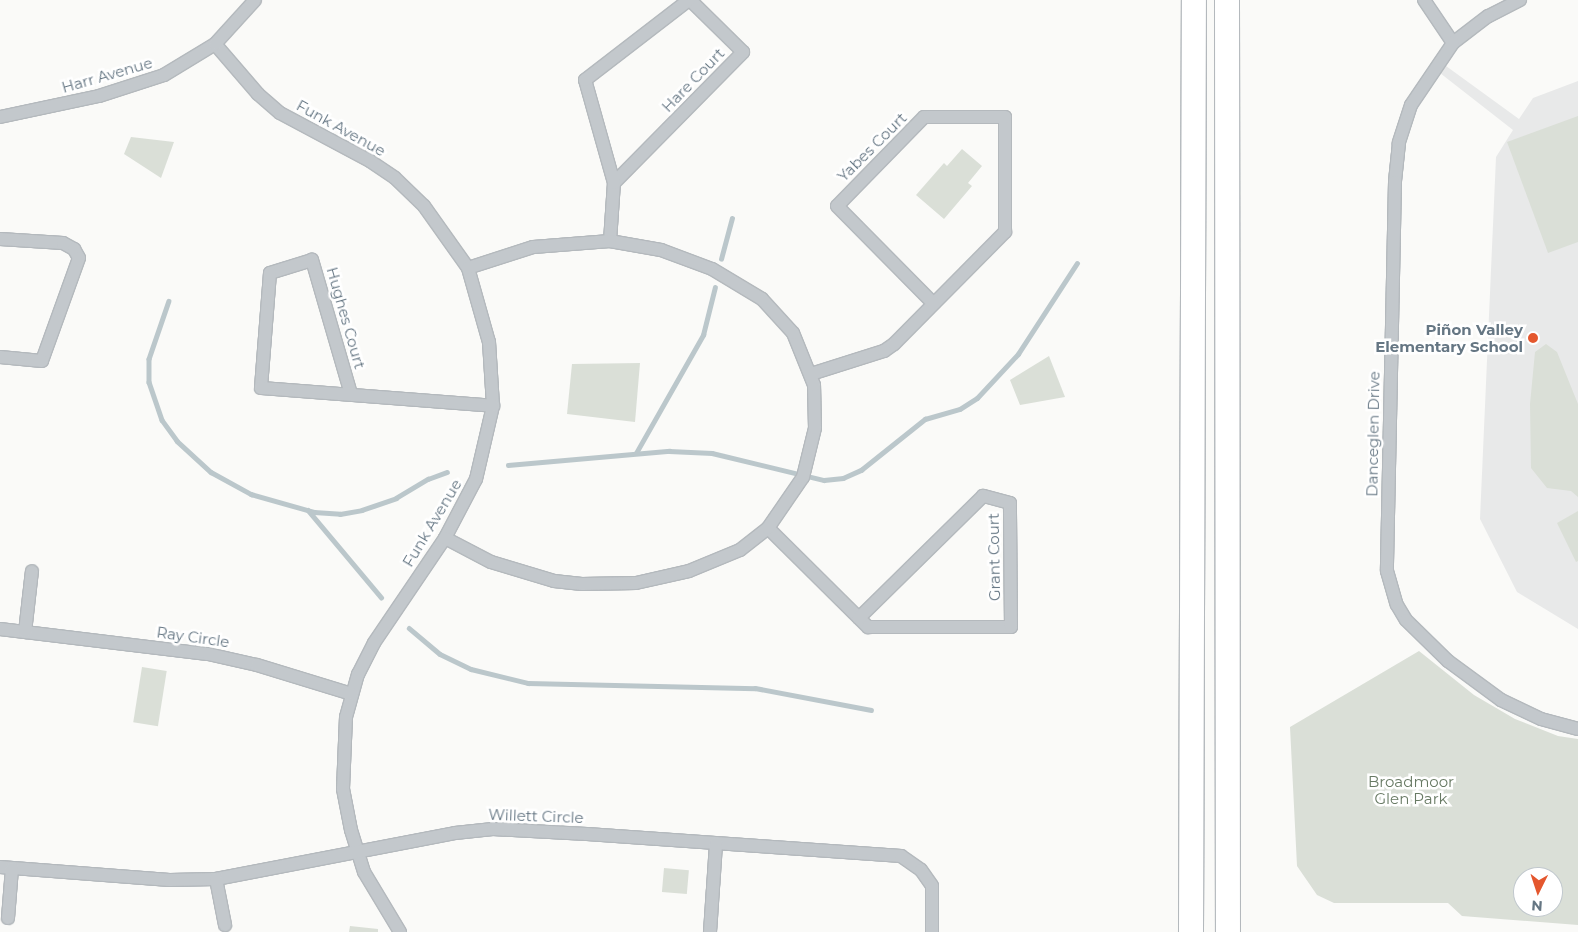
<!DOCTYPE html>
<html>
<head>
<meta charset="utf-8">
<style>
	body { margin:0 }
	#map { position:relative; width:1578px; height:932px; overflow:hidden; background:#fafaf8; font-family:Montserrat,sans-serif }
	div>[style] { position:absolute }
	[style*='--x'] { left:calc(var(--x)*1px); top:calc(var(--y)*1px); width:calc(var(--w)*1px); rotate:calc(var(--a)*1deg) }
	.built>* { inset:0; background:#e8e9e9 }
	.green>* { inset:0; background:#dadfd7; transform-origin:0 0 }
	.stream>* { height:4.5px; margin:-2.25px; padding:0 2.25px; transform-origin:2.25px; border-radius:2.25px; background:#bbc7cb }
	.roads { filter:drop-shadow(1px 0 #b4b9bd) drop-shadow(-1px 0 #b4b9bd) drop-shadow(0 1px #b4b9bd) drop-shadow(0 -1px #b4b9bd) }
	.minor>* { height:12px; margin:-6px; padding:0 6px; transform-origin:6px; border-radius:6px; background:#c3c8cc }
	.motorway>* { height:24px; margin:-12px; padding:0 12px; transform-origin:12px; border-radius:12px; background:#fff }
	.dots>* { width:14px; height:14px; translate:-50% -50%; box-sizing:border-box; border:2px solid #fff; border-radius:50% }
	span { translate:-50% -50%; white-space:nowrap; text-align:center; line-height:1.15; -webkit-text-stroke:5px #fff; paint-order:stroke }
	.street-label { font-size:15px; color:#657683 }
	.poi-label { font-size:15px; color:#657683; font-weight:700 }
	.right { translate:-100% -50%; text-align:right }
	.park-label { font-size:15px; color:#687a64 }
	.north { position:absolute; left:1513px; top:867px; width:50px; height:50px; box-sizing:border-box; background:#fff; border:1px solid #c1c8cd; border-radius:50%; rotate:184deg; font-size:14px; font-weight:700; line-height:20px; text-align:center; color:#657683 }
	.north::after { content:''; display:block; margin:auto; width:18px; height:22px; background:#e4572e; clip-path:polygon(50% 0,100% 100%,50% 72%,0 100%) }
</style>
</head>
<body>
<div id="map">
	<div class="built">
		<i style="clip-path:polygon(1446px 66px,1519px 119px,1533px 98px,1578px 81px,1578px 629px,1517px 592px,1480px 519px,1496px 157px,1513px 130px,1440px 73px)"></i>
	</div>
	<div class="green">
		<i style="clip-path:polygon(1578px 116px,1578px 242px,1548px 253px,1507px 142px)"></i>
		<i style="clip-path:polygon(131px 137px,174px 142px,161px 178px,124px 154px)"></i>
		<i style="clip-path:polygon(962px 149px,982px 166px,968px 183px,972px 186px,944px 219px,916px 195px,944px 163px,947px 166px)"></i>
		<i style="clip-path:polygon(1546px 344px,1557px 352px,1578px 404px,1578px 497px,1571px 491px,1547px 488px,1531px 468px,1530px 404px,1535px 352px)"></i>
		<i style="clip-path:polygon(1049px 356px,1065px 397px,1020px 405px,1010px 380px)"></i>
		<i style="clip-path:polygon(640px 363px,635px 422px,567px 414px,572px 364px)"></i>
		<i style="clip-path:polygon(1578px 511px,1578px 561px,1576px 562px,1557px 523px)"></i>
		<i style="clip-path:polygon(evenodd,1419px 651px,1474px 695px,1515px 719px,1558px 736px,1578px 739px,1578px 925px,1462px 916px,1448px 903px,1334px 903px,1317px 895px,1297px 866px,1290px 727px,1419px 651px,1523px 877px,1553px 877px,1553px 907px,1523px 907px,1523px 877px)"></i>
		<i style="left:142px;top:667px;width:25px;height:56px;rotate:9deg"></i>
		<i style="left:664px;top:868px;width:25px;height:24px;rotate:5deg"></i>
		<i style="clip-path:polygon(350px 926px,378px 929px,378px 932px,349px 932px)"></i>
	</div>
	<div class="stream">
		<i style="--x:721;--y:259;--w:42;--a:-75"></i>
		<i style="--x:169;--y:301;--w:61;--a:109"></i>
		<i style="--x:149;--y:359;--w:23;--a:90"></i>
		<i style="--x:149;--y:382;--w:40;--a:71.1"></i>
		<i style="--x:162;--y:420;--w:26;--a:54"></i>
		<i style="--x:177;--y:441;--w:46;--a:42.4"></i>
		<i style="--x:211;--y:472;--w:46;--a:28.8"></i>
		<i style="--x:251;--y:494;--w:66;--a:15.9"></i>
		<i style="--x:314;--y:512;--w:26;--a:4"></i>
		<i style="--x:340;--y:514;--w:22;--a:-10"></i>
		<i style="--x:362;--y:510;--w:36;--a:-19"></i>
		<i style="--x:396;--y:498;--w:37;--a:-31"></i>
		<i style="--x:428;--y:479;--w:20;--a:-20"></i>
		<i style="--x:636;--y:453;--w:136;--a:-60.4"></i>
		<i style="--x:703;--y:335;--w:49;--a:-76"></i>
		<i style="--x:508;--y:465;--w:162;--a:-5"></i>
		<i style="--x:669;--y:451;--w:43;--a:2.7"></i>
		<i style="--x:712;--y:453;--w:115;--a:13.6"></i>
		<i style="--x:824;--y:480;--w:19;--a:-6"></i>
		<i style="--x:843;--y:478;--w:20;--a:-24"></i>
		<i style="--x:861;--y:470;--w:82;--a:-38.6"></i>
		<i style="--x:925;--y:419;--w:36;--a:-16"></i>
		<i style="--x:960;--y:409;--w:20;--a:-33"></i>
		<i style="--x:977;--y:398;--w:60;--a:-47"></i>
		<i style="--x:1018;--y:354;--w:108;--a:-57"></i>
		<i style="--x:308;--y:510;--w:114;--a:50"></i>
		<i style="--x:409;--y:628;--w:40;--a:40"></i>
		<i style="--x:440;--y:654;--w:34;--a:26"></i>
		<i style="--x:471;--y:669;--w:59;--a:13.8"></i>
		<i style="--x:528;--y:683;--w:227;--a:1.3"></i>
		<i style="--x:755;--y:688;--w:118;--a:10.7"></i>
	</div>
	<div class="roads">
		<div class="minor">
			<i style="--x:1424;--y:0;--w:52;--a:56"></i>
			<i style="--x:1520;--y:0;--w:36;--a:153"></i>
			<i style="--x:1488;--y:16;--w:44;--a:142.4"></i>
			<i style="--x:1453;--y:43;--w:75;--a:124.1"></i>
			<i style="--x:1411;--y:105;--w:40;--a:108"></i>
			<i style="--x:1399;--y:143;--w:39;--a:96"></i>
			<i style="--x:1395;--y:182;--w:389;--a:91.2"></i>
			<i style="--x:1387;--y:571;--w:35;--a:74"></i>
			<i style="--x:1397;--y:605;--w:17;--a:59"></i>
			<i style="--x:1406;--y:620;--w:59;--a:44.3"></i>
			<i style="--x:1448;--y:661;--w:66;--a:36.3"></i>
			<i style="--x:1501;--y:700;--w:44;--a:25.4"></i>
			<i style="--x:1541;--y:719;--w:38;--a:15"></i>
			<i style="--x:215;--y:44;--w:66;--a:49.3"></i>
			<i style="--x:258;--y:94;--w:29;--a:41"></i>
			<i style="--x:280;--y:113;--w:102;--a:28.1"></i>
			<i style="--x:370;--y:161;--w:30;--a:34"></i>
			<i style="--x:395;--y:178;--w:40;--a:44"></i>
			<i style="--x:424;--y:206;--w:76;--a:54.6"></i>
			<i style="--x:468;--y:268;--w:77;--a:74.2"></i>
			<i style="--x:489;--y:342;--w:64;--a:86.4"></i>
			<i style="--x:493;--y:406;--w:75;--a:103.1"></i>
			<i style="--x:476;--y:479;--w:67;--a:117.7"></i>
			<i style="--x:445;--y:538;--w:127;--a:124.1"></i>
			<i style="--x:374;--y:643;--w:35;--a:117"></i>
			<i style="--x:358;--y:674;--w:45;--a:105.6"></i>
			<i style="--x:346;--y:717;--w:72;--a:92.4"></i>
			<i style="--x:343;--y:789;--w:42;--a:79"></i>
			<i style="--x:351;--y:830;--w:44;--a:72.8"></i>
			<i style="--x:364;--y:872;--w:70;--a:59"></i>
			<i style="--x:0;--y:117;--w:101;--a:-12"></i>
			<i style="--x:99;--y:96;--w:68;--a:-17.9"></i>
			<i style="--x:164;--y:75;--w:60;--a:-31.3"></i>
			<i style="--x:215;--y:44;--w:59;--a:-47.7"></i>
			<i style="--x:614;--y:183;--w:184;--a:-45.4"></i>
			<i style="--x:743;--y:52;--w:74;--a:-135.5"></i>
			<i style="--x:0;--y:239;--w:63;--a:3.6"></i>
			<i style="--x:63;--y:243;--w:13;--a:29"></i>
			<i style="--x:74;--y:249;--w:10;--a:61"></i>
			<i style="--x:79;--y:258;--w:109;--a:109.8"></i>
			<i style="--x:42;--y:361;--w:42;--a:-174.6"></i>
			<i style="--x:610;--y:241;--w:58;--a:-86.1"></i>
			<i style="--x:614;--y:183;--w:107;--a:-105.7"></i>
			<i style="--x:585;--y:80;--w:131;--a:-37.6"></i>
			<i style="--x:811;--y:374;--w:77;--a:-17.5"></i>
			<i style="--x:884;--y:351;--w:12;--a:-35"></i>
			<i style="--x:894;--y:344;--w:158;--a:-45.3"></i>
			<i style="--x:1005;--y:232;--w:115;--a:-90"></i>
			<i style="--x:1005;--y:117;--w:81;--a:180"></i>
			<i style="--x:924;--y:117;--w:124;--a:134.3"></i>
			<i style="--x:837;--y:206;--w:136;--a:45.3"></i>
			<i style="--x:351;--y:394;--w:140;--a:-106.2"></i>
			<i style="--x:312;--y:260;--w:44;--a:162.8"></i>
			<i style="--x:270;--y:273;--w:115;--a:94.5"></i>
			<i style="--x:261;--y:388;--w:233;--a:4.4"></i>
			<i style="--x:768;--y:528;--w:141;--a:44.7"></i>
			<i style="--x:868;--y:627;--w:143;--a:0"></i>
			<i style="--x:1011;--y:627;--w:124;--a:-90.5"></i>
			<i style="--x:1010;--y:503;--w:28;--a:-165"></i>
			<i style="--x:983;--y:496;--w:174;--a:135.5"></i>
			<i style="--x:445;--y:538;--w:52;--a:27.6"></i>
			<i style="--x:491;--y:562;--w:66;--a:16.8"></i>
			<i style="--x:554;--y:581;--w:28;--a:6"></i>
			<i style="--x:582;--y:584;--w:54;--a:-1.1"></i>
			<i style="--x:636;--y:583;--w:54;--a:-12.8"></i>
			<i style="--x:689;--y:571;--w:55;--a:-22.4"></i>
			<i style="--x:740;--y:550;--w:36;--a:-38"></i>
			<i style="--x:768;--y:528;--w:62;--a:-55.5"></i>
			<i style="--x:803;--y:477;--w:50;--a:-76.2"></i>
			<i style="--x:815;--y:428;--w:43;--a:-91.3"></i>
			<i style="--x:814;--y:385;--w:56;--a:-112"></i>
			<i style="--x:793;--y:333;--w:46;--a:-132.4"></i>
			<i style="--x:762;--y:299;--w:58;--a:-149"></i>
			<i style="--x:712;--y:269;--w:54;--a:-159.6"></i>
			<i style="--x:661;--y:250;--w:52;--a:-170"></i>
			<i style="--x:610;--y:241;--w:77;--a:175.5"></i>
			<i style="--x:533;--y:247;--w:68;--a:162.1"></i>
			<i style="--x:0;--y:629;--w:209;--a:6.9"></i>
			<i style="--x:208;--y:654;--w:50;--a:12.7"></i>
			<i style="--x:257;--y:665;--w:99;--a:17"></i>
			<i style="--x:25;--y:632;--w:61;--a:-83.5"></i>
			<i style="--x:0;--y:867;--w:170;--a:4.4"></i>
			<i style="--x:170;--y:880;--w:46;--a:-1.2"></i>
			<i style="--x:216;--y:879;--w:243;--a:-10.9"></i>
			<i style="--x:455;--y:833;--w:38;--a:-6"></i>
			<i style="--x:493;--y:829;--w:94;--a:3"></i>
			<i style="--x:587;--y:834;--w:315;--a:4"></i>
			<i style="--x:901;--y:856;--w:24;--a:35"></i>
			<i style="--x:921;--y:870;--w:19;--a:55"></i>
			<i style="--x:932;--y:886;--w:46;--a:90"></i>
			<i style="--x:216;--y:879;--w:47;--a:78.9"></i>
			<i style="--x:8;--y:918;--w:50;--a:-85.4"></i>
			<i style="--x:710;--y:932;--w:89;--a:-86.1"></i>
		</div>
		<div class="motorway">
			<i style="--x:1227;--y:0;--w:932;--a:89.94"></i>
			<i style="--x:1191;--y:932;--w:932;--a:-89.82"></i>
		</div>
	</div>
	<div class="dots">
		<i style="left:1533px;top:338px;background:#e4572e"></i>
	</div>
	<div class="street-label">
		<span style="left:107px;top:75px;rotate:-16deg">Harr Avenue</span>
		<span style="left:693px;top:80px;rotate:-46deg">Hare Court</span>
		<span style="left:341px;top:128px;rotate:29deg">Funk Avenue</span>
		<span style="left:872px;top:147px;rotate:-45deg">Yabes Court</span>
		<span style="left:346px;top:318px;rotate:74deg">Hughes Court</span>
		<span style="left:1373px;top:434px;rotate:-89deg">Danceglen Drive</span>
		<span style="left:432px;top:523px;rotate:-59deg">Funk Avenue</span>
		<span style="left:994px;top:557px;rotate:-91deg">Grant Court</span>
		<span style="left:193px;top:637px;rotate:8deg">Ray Circle</span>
		<span style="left:536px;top:816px;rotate:2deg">Willett Circle</span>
	</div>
	<div class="poi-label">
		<span class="right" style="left:1523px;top:338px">Piñon Valley<br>Elementary School</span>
	</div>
	<div class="park-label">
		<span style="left:1411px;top:790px">Broadmoor<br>Glen Park</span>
	</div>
	<div class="north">N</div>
</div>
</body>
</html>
